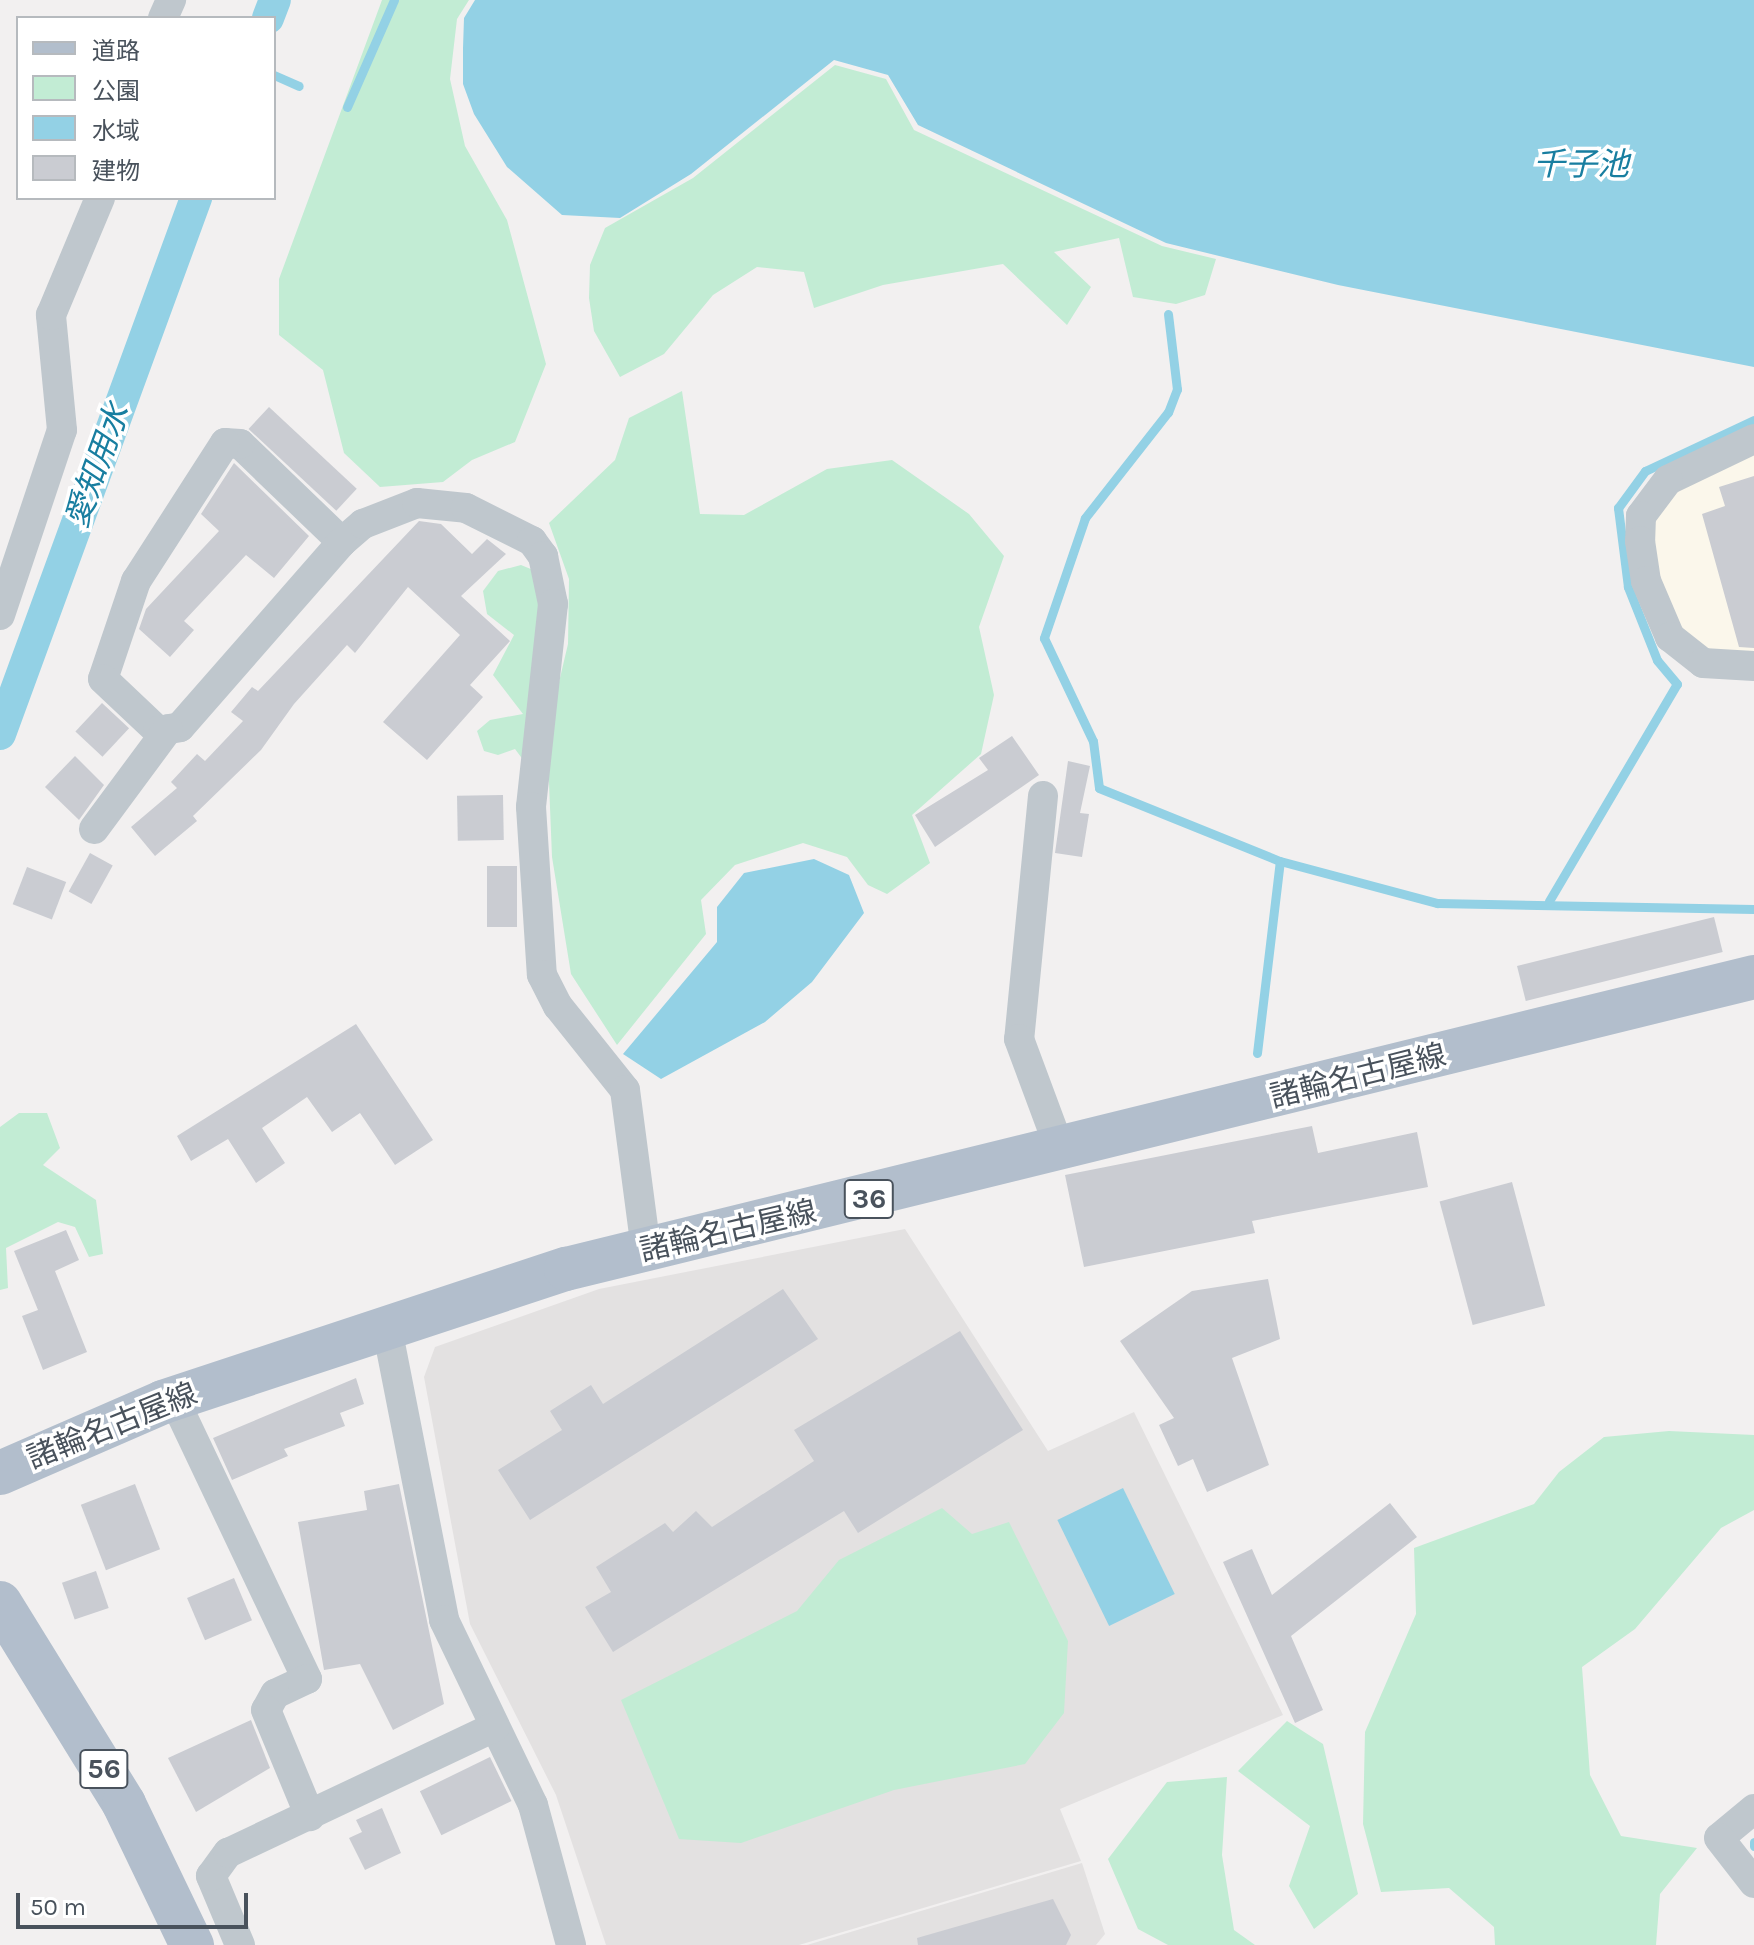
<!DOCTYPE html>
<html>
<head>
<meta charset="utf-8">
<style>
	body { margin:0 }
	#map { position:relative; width:1754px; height:1945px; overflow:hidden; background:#f2f0f0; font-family:Karla,"Noto Sans JP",sans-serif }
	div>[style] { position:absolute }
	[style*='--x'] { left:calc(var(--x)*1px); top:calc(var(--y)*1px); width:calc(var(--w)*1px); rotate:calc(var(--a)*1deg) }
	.commercial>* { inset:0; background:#fbf7eb }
	.education>* { inset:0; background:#e3e1e1 }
	.green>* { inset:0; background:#c2ecd4 }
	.water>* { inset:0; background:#93d1e5; transform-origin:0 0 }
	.stream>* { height:9px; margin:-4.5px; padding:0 4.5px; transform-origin:4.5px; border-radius:4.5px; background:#93d1e5 }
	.canal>* { height:32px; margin:-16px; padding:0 16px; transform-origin:16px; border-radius:16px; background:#93d1e5 }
	.building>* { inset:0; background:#caccd2; transform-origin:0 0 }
	.minor>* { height:30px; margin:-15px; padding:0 15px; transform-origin:15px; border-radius:15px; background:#bfc7cd }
	.primary>* { height:44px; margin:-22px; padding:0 22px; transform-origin:22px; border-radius:22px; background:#b2becc }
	span { translate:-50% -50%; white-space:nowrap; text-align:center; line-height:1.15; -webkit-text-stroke:7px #fff; paint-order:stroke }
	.shield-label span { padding:2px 6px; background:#fff; border:2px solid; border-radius:6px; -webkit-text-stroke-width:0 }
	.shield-label { font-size:28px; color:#49525c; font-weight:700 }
	.street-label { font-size:30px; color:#49525c }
	.water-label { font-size:32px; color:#187ea0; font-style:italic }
	.legend { position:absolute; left:16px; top:16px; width:260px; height:184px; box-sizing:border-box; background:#fff; border:2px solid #b6babe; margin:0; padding:10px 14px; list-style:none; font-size:24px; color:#49525c }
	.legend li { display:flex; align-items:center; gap:16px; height:40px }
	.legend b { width:40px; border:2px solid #b6babe }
	.scale { position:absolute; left:16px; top:1893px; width:232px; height:36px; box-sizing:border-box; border:4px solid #49525c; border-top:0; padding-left:10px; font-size:24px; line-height:28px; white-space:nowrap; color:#49525c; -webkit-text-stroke:6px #fff; paint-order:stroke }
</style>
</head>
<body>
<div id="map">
	<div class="commercial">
		<i style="clip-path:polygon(1754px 450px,1754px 655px,1692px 648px,1651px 580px,1650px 518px,1674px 485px)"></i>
	</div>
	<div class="education">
		<i style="clip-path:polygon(905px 1229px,1048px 1451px,1134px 1412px,1283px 1715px,1060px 1809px,1081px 1861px,799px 1945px,606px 1945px,556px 1795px,470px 1624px,424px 1377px,435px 1347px,599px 1289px)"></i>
		<i style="clip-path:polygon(1082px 1863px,1105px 1934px,1096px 1945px,807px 1945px)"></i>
	</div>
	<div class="green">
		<i style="clip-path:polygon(382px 0,469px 0,457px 19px,450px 79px,465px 146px,507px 220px,546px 364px,515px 442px,472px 460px,443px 482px,380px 487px,344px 453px,323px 370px,279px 335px,279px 279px)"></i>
		<i style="clip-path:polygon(835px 65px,886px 79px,914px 130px,1162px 246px,1216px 259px,1205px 295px,1176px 304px,1133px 297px,1119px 238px,1054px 252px,1091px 287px,1067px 325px,1003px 264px,883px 285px,814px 308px,804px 272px,757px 267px,713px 295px,664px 354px,620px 377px,594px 331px,589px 298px,590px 265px,605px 228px,693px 178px)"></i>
		<i style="clip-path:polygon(682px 391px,700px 514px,744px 515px,827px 469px,892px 460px,969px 514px,1004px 556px,979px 627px,994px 695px,981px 754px,912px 815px,930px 863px,887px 894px,868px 885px,847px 857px,803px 843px,735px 865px,701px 900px,706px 934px,617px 1045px,571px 974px,552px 857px,547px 733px,568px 644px,569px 579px,549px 523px,615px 460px,629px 418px)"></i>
		<i style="clip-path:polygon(521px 565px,538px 572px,546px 606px,524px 761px,515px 749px,498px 755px,484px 751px,477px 731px,490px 720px,523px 714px,493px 675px,514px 635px,487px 614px,483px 591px,498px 571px)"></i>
		<i style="clip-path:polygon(19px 1113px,47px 1113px,60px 1148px,43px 1165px,96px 1200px,103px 1254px,89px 1257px,75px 1227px,58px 1222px,6px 1248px,8px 1288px,0 1290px,0 1127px)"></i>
		<i style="clip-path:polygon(1669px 1431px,1754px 1435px,1754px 1510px,1721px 1528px,1635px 1629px,1582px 1667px,1590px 1775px,1621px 1836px,1697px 1848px,1660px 1894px,1656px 1945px,1495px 1945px,1494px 1927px,1449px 1888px,1381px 1892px,1363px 1824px,1365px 1732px,1416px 1614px,1414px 1548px,1534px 1504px,1559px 1472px,1604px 1437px)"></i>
		<i style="clip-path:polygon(942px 1508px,972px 1534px,1009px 1522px,1068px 1641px,1064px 1713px,1025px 1764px,894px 1790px,741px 1843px,679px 1839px,621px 1700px,797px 1611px,839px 1560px)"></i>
		<i style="clip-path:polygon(1287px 1721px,1323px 1744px,1358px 1894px,1314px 1929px,1289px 1886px,1310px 1826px,1238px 1771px)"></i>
		<i style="clip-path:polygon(1227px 1777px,1222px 1855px,1234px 1930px,1255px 1945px,1168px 1945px,1138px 1929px,1108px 1859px,1167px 1782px)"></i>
	</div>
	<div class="water">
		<i style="clip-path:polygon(475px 0,1754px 0,1754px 367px,1338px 285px,1166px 243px,918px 125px,888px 75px,834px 60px,691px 174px,620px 218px,562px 215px,507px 167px,474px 114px,463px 84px,463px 48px,464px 18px)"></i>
		<i style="clip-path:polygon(814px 859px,849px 875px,864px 913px,812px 982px,765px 1022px,661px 1079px,623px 1054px,717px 942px,717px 907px,744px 873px)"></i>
		<i style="left:1123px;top:1488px;width:118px;height:73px;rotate:64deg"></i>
	</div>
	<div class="stream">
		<i style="--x:274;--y:75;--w:27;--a:24"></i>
		<i style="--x:347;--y:107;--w:117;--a:-66.3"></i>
		<i style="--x:1168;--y:314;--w:76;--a:83.2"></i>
		<i style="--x:1177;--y:389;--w:25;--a:111"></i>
		<i style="--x:1168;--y:412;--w:135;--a:128.1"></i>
		<i style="--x:1085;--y:518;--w:127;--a:108.9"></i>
		<i style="--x:1044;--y:638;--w:114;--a:64.6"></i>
		<i style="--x:1093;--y:741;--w:47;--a:82.7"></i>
		<i style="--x:1099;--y:788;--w:195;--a:22"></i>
		<i style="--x:1280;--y:861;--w:163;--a:15"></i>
		<i style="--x:1437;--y:903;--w:317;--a:1.1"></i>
		<i style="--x:1549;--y:901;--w:252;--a:-59.5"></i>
		<i style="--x:1677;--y:684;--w:31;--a:-130"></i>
		<i style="--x:1657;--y:660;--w:79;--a:-111.7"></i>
		<i style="--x:1628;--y:587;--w:80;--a:-97.2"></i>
		<i style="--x:1618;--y:508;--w:46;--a:-53.9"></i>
		<i style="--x:1645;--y:471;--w:120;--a:-25.1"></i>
		<i style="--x:1257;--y:1053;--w:193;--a:-83.2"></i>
		<i style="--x:1754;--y:1842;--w:4;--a:90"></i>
	</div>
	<div class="canal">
		<i style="--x:268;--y:18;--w:19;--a:-69"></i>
		<i style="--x:0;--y:734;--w:571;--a:-69.91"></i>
	</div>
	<div class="building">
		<i style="left:269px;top:407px;width:120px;height:30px;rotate:43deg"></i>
		<i style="clip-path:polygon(234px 463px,309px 536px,274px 578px,246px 555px,184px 621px,194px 630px,170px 657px,139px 629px,146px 609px,219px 531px,201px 514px)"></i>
		<i style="clip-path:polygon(1754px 476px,1754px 648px,1739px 647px,1702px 514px,1725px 506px,1719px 487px)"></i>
		<i style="clip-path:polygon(419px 521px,441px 524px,472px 554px,487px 539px,506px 554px,461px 596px,510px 641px,470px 685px,483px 697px,427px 760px,383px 722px,460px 635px,408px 587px,355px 653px,347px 645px,294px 704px,261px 750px,193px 816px,197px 821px,155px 856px,131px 827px,177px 788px,171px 782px,197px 754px,205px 761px,243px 721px,231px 712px,252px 687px,258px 691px)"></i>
		<i style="left:102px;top:703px;width:37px;height:39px;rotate:43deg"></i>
		<i style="clip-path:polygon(1012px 736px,1039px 775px,935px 847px,915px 815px,988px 770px,979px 758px)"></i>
		<i style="clip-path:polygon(75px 756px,104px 785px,79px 820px,45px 787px)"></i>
		<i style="clip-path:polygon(1068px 761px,1090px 766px,1080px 813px,1089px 814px,1082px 857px,1055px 853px)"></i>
		<i style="left:503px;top:795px;width:45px;height:46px;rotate:89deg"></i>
		<i style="left:90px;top:853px;width:26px;height:44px;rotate:29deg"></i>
		<i style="left:487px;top:866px;width:30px;height:61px"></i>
		<i style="left:27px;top:867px;width:42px;height:40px;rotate:21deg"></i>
		<i style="left:1714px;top:917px;width:36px;height:203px;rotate:76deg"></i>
		<i style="clip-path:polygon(356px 1024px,433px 1140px,395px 1165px,360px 1113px,332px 1132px,307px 1097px,262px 1128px,285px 1163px,256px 1183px,228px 1139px,191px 1161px,177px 1136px)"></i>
		<i style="clip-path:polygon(1312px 1126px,1318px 1153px,1417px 1132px,1428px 1187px,1252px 1221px,1255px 1233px,1084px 1267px,1065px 1175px)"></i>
		<i style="left:1512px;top:1182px;width:128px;height:75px;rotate:75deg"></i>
		<i style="clip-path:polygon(66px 1230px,79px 1260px,55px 1271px,87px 1352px,43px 1370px,22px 1316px,38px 1310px,14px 1251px)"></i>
		<i style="clip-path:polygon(1268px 1279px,1280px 1339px,1232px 1358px,1269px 1465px,1207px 1492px,1193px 1459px,1178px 1466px,1159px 1425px,1174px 1418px,1120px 1341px,1192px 1291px)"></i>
		<i style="clip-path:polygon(783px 1289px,818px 1339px,530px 1520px,498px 1470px,562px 1430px,550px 1411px,591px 1385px,603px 1404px)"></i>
		<i style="clip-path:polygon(960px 1331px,1023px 1430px,858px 1533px,844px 1511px,613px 1652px,585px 1607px,611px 1592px,596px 1567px,665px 1523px,673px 1532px,696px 1511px,712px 1527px,814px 1461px,794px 1430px)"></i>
		<i style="clip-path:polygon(356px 1378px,364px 1404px,340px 1413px,345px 1426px,284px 1449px,288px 1456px,232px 1480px,213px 1438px)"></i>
		<i style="left:135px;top:1484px;width:70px;height:58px;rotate:69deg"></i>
		<i style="clip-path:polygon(399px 1484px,444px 1704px,393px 1730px,360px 1664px,324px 1670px,298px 1522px,367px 1510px,364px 1491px)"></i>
		<i style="clip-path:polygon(1390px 1503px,1417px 1537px,1291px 1636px,1323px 1710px,1295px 1723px,1223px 1562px,1252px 1549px,1272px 1595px)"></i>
		<i style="left:96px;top:1571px;width:39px;height:36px;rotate:71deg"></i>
		<i style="left:234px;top:1578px;width:46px;height:51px;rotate:67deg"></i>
		<i style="clip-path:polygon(251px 1720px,270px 1768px,196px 1812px,168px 1758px)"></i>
		<i style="left:490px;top:1757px;width:49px;height:78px;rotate:64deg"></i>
		<i style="clip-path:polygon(382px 1808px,401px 1853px,365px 1870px,349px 1838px,362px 1832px,356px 1820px)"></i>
		<i style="clip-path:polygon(1053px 1899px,1071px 1935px,1066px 1945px,918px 1945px,917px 1938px)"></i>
	</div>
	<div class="minor">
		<i style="--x:163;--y:18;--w:20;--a:-66"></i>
		<i style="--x:1754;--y:439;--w:95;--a:154.5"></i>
		<i style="--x:1668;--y:480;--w:45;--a:126.9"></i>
		<i style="--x:1641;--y:516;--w:25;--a:92"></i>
		<i style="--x:1640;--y:541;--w:40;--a:81.5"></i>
		<i style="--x:1646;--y:581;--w:61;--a:66.8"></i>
		<i style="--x:1670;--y:637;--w:42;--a:38.2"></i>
		<i style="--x:1703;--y:663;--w:51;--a:3.4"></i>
		<i style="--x:342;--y:542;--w:141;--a:-136.1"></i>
		<i style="--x:240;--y:444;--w:15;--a:-176"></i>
		<i style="--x:225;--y:443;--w:164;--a:122.8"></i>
		<i style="--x:136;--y:581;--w:103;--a:108.6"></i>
		<i style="--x:103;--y:679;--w:76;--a:43.4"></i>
		<i style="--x:158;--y:731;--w:22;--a:-10"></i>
		<i style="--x:180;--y:727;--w:246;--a:-48.8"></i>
		<i style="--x:342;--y:542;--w:28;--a:-41"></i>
		<i style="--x:363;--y:524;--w:58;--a:-21.3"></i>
		<i style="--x:417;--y:503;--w:49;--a:5.8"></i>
		<i style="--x:466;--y:508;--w:74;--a:26.6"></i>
		<i style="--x:532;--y:541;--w:19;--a:54"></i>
		<i style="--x:543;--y:556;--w:49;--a:78.2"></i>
		<i style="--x:553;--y:604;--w:204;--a:96.2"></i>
		<i style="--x:531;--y:807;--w:168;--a:86.3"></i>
		<i style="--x:542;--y:975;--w:35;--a:63"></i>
		<i style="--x:558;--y:1006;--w:107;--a:51.4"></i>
		<i style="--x:625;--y:1090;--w:160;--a:82.5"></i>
		<i style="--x:0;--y:615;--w:195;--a:-71.5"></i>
		<i style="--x:62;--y:430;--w:116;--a:-95.5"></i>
		<i style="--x:51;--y:315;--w:127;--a:-67.3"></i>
		<i style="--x:1043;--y:796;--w:244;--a:95.6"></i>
		<i style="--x:1019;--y:1039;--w:121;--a:69.6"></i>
		<i style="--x:94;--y:829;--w:124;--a:-53.5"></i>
		<i style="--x:386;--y:1323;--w:303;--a:78.9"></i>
		<i style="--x:444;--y:1620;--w:205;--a:64.3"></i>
		<i style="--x:533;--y:1805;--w:145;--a:74.8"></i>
		<i style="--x:174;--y:1399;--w:310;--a:64.6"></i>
		<i style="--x:307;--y:1679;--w:35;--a:155"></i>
		<i style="--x:275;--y:1694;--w:18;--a:119"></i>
		<i style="--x:266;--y:1710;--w:115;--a:67.5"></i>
		<i style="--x:1754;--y:1809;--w:45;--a:140.4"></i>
		<i style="--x:1719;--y:1838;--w:57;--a:52.1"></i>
		<i style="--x:240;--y:1945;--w:75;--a:-112.8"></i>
		<i style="--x:211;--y:1876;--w:29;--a:-54"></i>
		<i style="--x:228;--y:1853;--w:295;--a:-25.3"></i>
	</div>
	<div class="primary">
		<i style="--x:0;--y:1473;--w:178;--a:-23.5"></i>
		<i style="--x:163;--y:1402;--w:424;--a:-18.3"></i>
		<i style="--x:566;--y:1269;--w:1223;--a:-13.81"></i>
		<i style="--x:0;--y:1603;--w:236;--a:58.3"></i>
		<i style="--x:124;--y:1804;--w:157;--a:64.3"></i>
	</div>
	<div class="shield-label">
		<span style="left:869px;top:1199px">36</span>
		<span style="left:104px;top:1769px">56</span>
	</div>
	<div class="street-label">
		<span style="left:1358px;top:1076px;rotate:-14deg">諸輪名古屋線</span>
		<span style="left:728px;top:1231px;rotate:-13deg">諸輪名古屋線</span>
		<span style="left:112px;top:1426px;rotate:-22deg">諸輪名古屋線</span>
	</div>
	<div class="water-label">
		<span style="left:1581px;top:165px">千子池</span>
		<span style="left:98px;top:466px;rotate:-70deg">愛知用水</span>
	</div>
	<ul class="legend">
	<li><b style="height:10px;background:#b2becc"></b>道路</li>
	<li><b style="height:22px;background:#c2ecd4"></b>公園</li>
	<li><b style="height:22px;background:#93d1e5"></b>水域</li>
	<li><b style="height:22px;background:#caccd2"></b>建物</li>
	</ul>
	<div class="scale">50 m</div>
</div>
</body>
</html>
